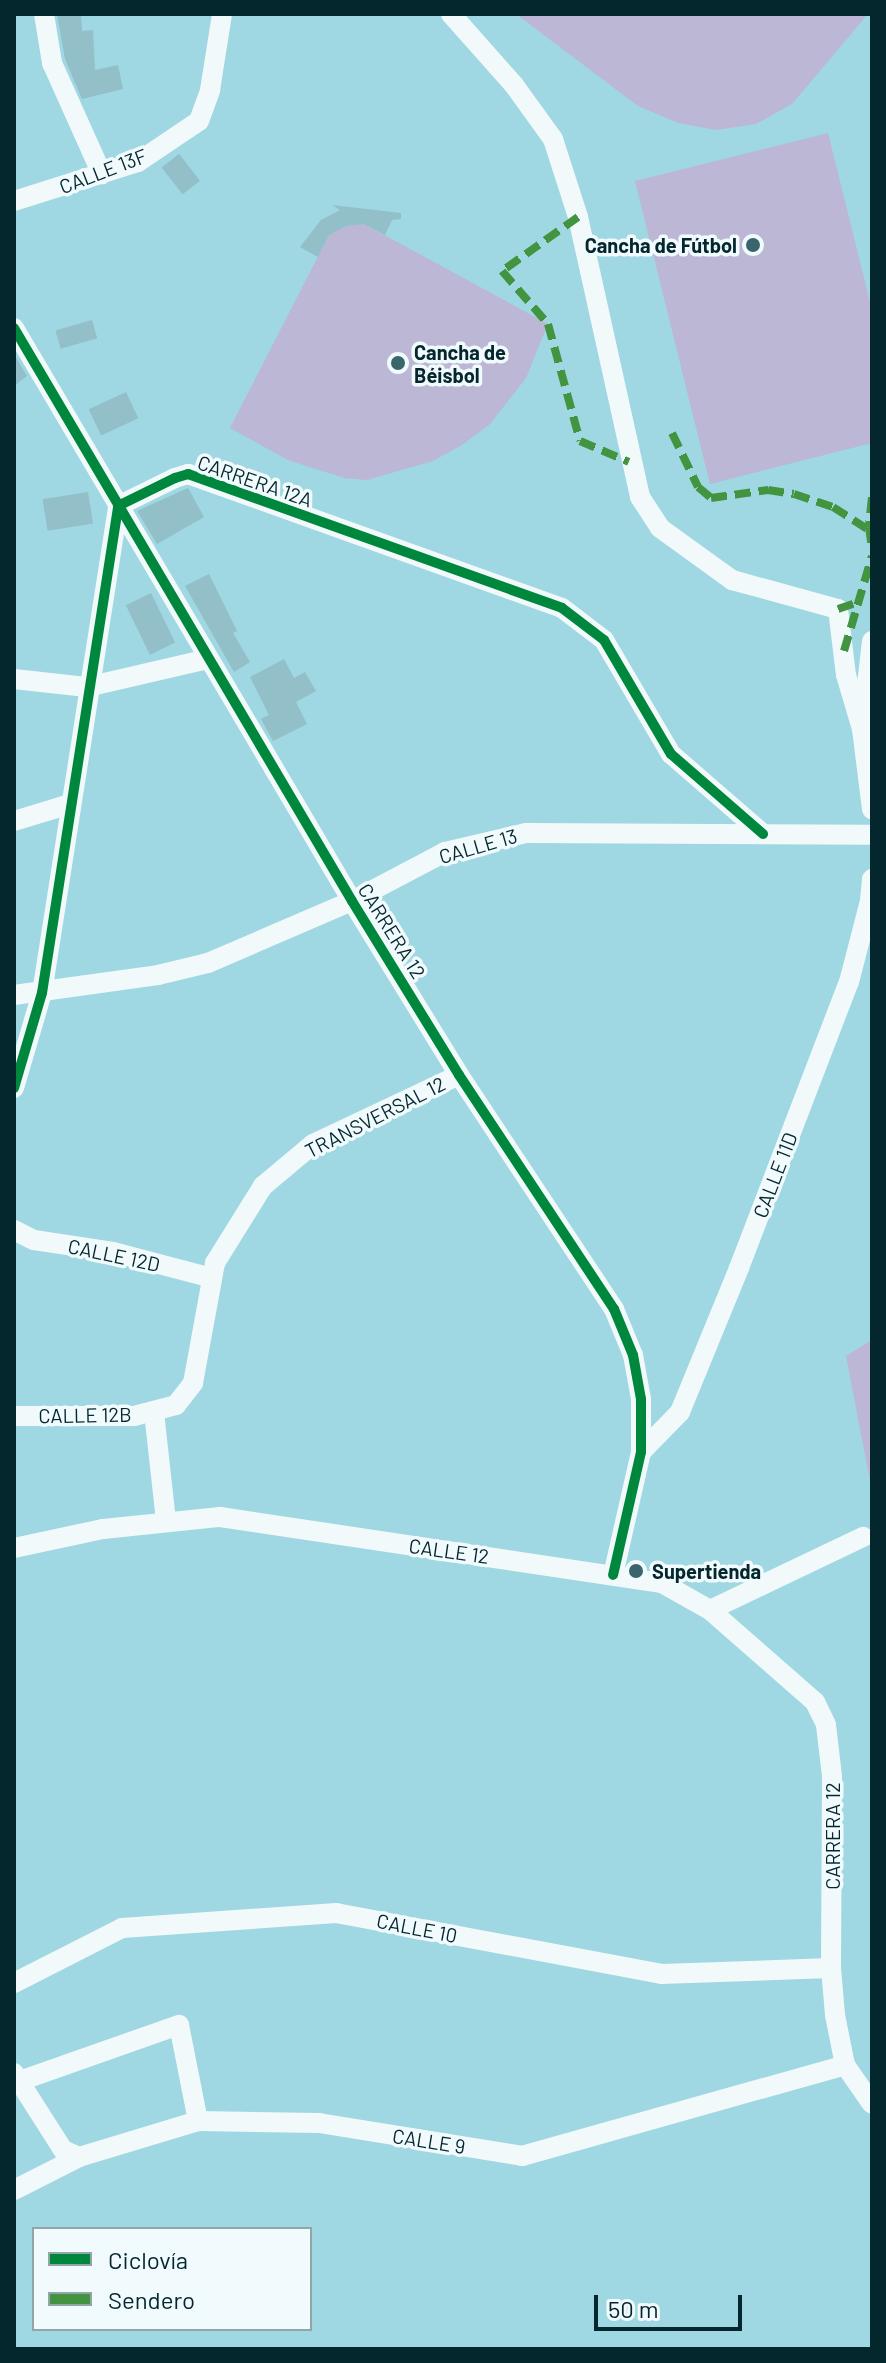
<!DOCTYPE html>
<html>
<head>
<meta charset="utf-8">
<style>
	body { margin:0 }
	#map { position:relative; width:886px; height:2363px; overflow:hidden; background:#9fd7e2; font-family:Barlow,sans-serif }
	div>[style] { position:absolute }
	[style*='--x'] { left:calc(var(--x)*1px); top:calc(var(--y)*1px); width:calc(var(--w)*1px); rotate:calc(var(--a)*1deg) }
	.green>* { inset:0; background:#bcb7d4 }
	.building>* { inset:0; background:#92bfc8; transform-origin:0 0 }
	.minor>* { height:20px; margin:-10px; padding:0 10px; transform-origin:10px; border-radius:10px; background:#f1f9fb }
	.quiet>* { height:8px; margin-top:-4px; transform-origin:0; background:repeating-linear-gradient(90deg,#439440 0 16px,transparent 0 24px) }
	.cycleway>* { height:10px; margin:-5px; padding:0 5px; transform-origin:5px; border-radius:5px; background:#00873e }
	.dots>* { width:22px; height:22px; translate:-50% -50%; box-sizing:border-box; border:4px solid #f1fafc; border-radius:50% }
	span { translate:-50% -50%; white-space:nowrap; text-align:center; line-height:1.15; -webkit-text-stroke:7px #f1fafc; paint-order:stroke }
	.street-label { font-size:20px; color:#04272d }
	.poi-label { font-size:20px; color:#04272d; font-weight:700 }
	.right { translate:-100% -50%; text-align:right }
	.left { translate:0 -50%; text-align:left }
	.frame { position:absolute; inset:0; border:16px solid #04272d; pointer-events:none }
	.legend { position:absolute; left:32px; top:2227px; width:280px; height:104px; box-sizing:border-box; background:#f1fafc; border:2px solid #92a6a9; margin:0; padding:10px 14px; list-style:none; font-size:24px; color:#04272d }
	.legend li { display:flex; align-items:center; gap:16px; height:40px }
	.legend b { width:40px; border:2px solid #92a6a9 }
	.scale { position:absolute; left:594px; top:2295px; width:148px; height:36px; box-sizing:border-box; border:4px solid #04272d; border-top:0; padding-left:10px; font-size:24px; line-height:28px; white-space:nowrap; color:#04272d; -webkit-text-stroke:6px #f1fafc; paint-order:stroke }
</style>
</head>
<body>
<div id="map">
	<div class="green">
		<i style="clip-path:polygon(516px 14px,868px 14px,792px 104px,756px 124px,716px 130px,678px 123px,638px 106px)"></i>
		<i style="clip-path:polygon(828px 133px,872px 310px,872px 443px,710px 484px,635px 181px)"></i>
		<i style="clip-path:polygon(364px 224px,548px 324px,526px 378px,490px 424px,462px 445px,433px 461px,367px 480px,344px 478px,288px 460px,230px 428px,329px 235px,346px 226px)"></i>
		<i style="clip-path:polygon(872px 1340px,872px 1491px,846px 1356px)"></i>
	</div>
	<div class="building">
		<i style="clip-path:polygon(57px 14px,81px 14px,82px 31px,93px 30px,95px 70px,118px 65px,123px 89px,82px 99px,65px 59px)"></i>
		<i style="left:179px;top:154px;width:34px;height:22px;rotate:52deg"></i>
		<i style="clip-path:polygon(332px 205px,401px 213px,401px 219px,392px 220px,385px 235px,364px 224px,346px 226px,329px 235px,318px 257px,300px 247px,321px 220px,340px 210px)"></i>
		<i style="left:92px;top:320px;width:19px;height:38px;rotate:74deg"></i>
		<i style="clip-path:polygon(14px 354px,27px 376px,14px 386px)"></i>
		<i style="left:126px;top:392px;width:29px;height:41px;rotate:65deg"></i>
		<i style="clip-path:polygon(188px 488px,204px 517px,157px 544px,137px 511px)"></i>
		<i style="left:88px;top:492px;width:32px;height:46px;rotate:81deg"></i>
		<i style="clip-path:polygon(209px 574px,237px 631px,233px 633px,250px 662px,234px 672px,185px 586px)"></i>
		<i style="left:151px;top:593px;width:55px;height:28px;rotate:64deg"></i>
		<i style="clip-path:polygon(284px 659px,294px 678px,305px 672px,316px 691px,296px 702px,307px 724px,273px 741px,261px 719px,269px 715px,250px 677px)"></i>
	</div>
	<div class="minor">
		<i style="--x:44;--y:14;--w:50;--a:80.7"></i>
		<i style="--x:52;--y:63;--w:122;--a:65.8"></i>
		<i style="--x:451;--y:14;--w:95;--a:48.4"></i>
		<i style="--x:514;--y:85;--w:67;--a:54.2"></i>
		<i style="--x:553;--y:139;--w:82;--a:72.2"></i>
		<i style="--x:578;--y:217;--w:287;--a:77.5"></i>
		<i style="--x:640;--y:497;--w:37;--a:57"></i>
		<i style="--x:660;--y:528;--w:89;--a:35.8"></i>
		<i style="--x:732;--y:580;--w:110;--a:15.3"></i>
		<i style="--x:838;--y:609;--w:66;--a:83.1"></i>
		<i style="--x:846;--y:675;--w:56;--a:73.5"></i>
		<i style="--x:14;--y:201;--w:130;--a:-17.5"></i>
		<i style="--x:138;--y:162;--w:73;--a:-33.9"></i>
		<i style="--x:199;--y:121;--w:33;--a:-70"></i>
		<i style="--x:210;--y:90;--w:77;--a:-81"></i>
		<i style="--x:14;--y:328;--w:665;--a:59.46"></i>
		<i style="--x:352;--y:901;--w:204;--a:58.4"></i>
		<i style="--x:459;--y:1075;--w:281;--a:56.5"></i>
		<i style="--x:614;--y:1309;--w:50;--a:67.6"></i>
		<i style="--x:633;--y:1355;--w:45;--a:79.7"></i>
		<i style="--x:641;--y:1399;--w:53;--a:90"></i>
		<i style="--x:641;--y:1452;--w:126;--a:102.8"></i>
		<i style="--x:872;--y:641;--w:89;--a:96.5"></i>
		<i style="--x:862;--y:729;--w:81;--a:82.9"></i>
		<i style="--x:14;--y:679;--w:73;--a:6.3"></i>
		<i style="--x:87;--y:687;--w:124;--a:-13"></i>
		<i style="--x:14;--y:821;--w:59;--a:-16.9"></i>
		<i style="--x:14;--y:995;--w:145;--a:-7.9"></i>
		<i style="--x:158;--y:975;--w:51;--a:-13.5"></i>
		<i style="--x:208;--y:963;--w:157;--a:-23.3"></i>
		<i style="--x:352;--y:901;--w:105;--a:-27.8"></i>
		<i style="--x:445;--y:852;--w:83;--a:-13.2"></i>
		<i style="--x:526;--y:833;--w:346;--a:0.3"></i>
		<i style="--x:14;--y:1088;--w:99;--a:-73.6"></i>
		<i style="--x:42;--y:993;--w:493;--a:-81.1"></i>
		<i style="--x:118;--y:506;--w:64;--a:-26.2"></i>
		<i style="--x:175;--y:478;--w:14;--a:-17"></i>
		<i style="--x:188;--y:474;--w:397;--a:19.7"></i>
		<i style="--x:562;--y:608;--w:53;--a:37.3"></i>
		<i style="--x:604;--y:640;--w:132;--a:59.6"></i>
		<i style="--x:671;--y:754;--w:122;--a:41"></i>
		<i style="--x:14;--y:1230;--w:22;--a:27"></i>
		<i style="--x:34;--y:1240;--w:80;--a:8.6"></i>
		<i style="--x:113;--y:1252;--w:102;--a:14.7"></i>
		<i style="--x:154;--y:1412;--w:109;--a:83.7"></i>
		<i style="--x:14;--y:1416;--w:120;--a:0"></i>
		<i style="--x:134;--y:1416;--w:43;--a:-14.7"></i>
		<i style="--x:176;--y:1405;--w:28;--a:-52"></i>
		<i style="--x:193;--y:1383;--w:122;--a:-79.6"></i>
		<i style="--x:215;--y:1263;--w:91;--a:-58.1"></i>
		<i style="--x:263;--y:1186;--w:65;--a:-40"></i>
		<i style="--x:313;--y:1144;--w:161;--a:-25.3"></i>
		<i style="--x:641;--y:1452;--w:56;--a:-45.7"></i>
		<i style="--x:680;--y:1412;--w:156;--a:-67.7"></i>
		<i style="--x:739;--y:1268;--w:306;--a:-69"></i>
		<i style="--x:849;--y:982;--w:84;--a:-75.5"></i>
		<i style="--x:870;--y:901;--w:22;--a:-85"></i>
		<i style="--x:14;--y:1548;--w:91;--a:-12.1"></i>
		<i style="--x:103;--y:1529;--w:118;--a:-5.9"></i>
		<i style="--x:220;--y:1517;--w:447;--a:8.5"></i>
		<i style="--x:662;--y:1583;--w:55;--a:29.4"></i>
		<i style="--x:710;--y:1610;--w:140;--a:41.2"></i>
		<i style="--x:815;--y:1702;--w:25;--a:64"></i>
		<i style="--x:826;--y:1725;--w:51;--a:83.3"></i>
		<i style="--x:832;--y:1776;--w:192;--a:90.3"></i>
		<i style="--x:831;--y:1968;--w:47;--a:85.1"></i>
		<i style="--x:835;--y:2015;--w:51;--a:78.7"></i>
		<i style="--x:845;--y:2065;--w:47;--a:55.3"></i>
		<i style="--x:710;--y:1610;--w:170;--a:-25.5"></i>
		<i style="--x:14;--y:1983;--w:121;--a:-27"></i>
		<i style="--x:122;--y:1928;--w:215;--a:-4"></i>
		<i style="--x:336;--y:1913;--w:331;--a:10.6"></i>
		<i style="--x:661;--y:1974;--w:170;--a:-2"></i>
		<i style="--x:14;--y:2073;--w:91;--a:57.5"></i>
		<i style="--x:63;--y:2150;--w:17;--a:24"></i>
		<i style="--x:14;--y:2083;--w:175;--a:-19.4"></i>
		<i style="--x:179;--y:2025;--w:98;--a:78.8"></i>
		<i style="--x:14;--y:2190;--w:73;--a:-26.9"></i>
		<i style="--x:79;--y:2157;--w:124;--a:-16.8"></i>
		<i style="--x:198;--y:2121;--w:121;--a:0.9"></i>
		<i style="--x:319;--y:2123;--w:206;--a:9.2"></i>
		<i style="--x:522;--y:2156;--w:336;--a:-15.7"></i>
	</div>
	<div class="quiet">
		<i style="--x:578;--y:217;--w:93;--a:144.6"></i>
		<i style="--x:502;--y:271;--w:70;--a:49"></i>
		<i style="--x:548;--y:324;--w:121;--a:74.7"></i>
		<i style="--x:580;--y:441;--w:53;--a:23.2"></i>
		<i style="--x:672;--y:433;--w:60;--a:64.3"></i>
		<i style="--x:698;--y:487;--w:17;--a:40"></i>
		<i style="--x:711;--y:498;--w:58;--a:-8"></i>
		<i style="--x:768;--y:490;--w:26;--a:9"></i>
		<i style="--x:794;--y:494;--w:41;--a:18.4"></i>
		<i style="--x:833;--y:507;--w:46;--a:32.7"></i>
		<i style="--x:872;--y:497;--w:30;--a:96"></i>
		<i style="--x:869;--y:527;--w:21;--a:82"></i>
		<i style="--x:838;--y:609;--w:21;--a:-19"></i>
		<i style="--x:844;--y:651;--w:99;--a:-73.6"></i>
	</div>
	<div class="cycleway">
		<i style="--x:14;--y:328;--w:665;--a:59.46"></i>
		<i style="--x:352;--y:901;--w:204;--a:58.4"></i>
		<i style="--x:459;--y:1075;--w:281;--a:56.5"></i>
		<i style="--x:614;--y:1309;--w:50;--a:67.6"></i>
		<i style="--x:633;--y:1355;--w:45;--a:79.7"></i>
		<i style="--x:641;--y:1399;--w:53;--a:90"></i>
		<i style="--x:641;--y:1452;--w:126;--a:102.8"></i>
		<i style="--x:14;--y:1088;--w:99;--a:-73.6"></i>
		<i style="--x:42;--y:993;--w:493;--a:-81.1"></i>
		<i style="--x:118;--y:506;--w:64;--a:-26.2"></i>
		<i style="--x:175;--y:478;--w:14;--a:-17"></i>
		<i style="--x:188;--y:474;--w:397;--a:19.7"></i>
		<i style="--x:562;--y:608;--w:53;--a:37.3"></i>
		<i style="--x:604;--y:640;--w:132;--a:59.6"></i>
		<i style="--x:671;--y:754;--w:122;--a:41"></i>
	</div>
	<div class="dots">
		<i style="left:753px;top:245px;background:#3a656c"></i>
		<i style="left:398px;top:363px;background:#3a656c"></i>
		<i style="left:636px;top:1571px;background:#3a656c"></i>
	</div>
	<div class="street-label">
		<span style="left:103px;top:171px;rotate:-21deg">CALLE 13F</span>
		<span style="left:255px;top:481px;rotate:19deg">CARRERA 12A</span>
		<span style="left:478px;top:846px;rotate:-16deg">CALLE 13</span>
		<span style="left:392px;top:931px;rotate:58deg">CARRERA 12</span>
		<span style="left:375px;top:1117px;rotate:-27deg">TRANSVERSAL 12</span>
		<span style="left:775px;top:1175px;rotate:-69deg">CALLE 11D</span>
		<span style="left:114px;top:1255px;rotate:12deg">CALLE 12D</span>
		<span style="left:85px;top:1415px;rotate:-1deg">CALLE 12B</span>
		<span style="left:449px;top:1551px;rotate:8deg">CALLE 12</span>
		<span style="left:832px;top:1836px;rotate:-90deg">CARRERA 12</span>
		<span style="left:417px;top:1928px;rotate:11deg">CALLE 10</span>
		<span style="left:429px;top:2141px;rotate:9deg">CALLE 9</span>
	</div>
	<div class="poi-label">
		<span class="right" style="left:737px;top:245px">Cancha de Fútbol</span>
		<span class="left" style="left:414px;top:364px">Cancha de<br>Béisbol</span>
		<span class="left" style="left:652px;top:1571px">Supertienda</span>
	</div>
	<div class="frame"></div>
	<ul class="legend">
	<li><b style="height:10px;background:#00873e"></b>Ciclovía</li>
	<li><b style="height:10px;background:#439440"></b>Sendero</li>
	</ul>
	<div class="scale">50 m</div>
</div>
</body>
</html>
